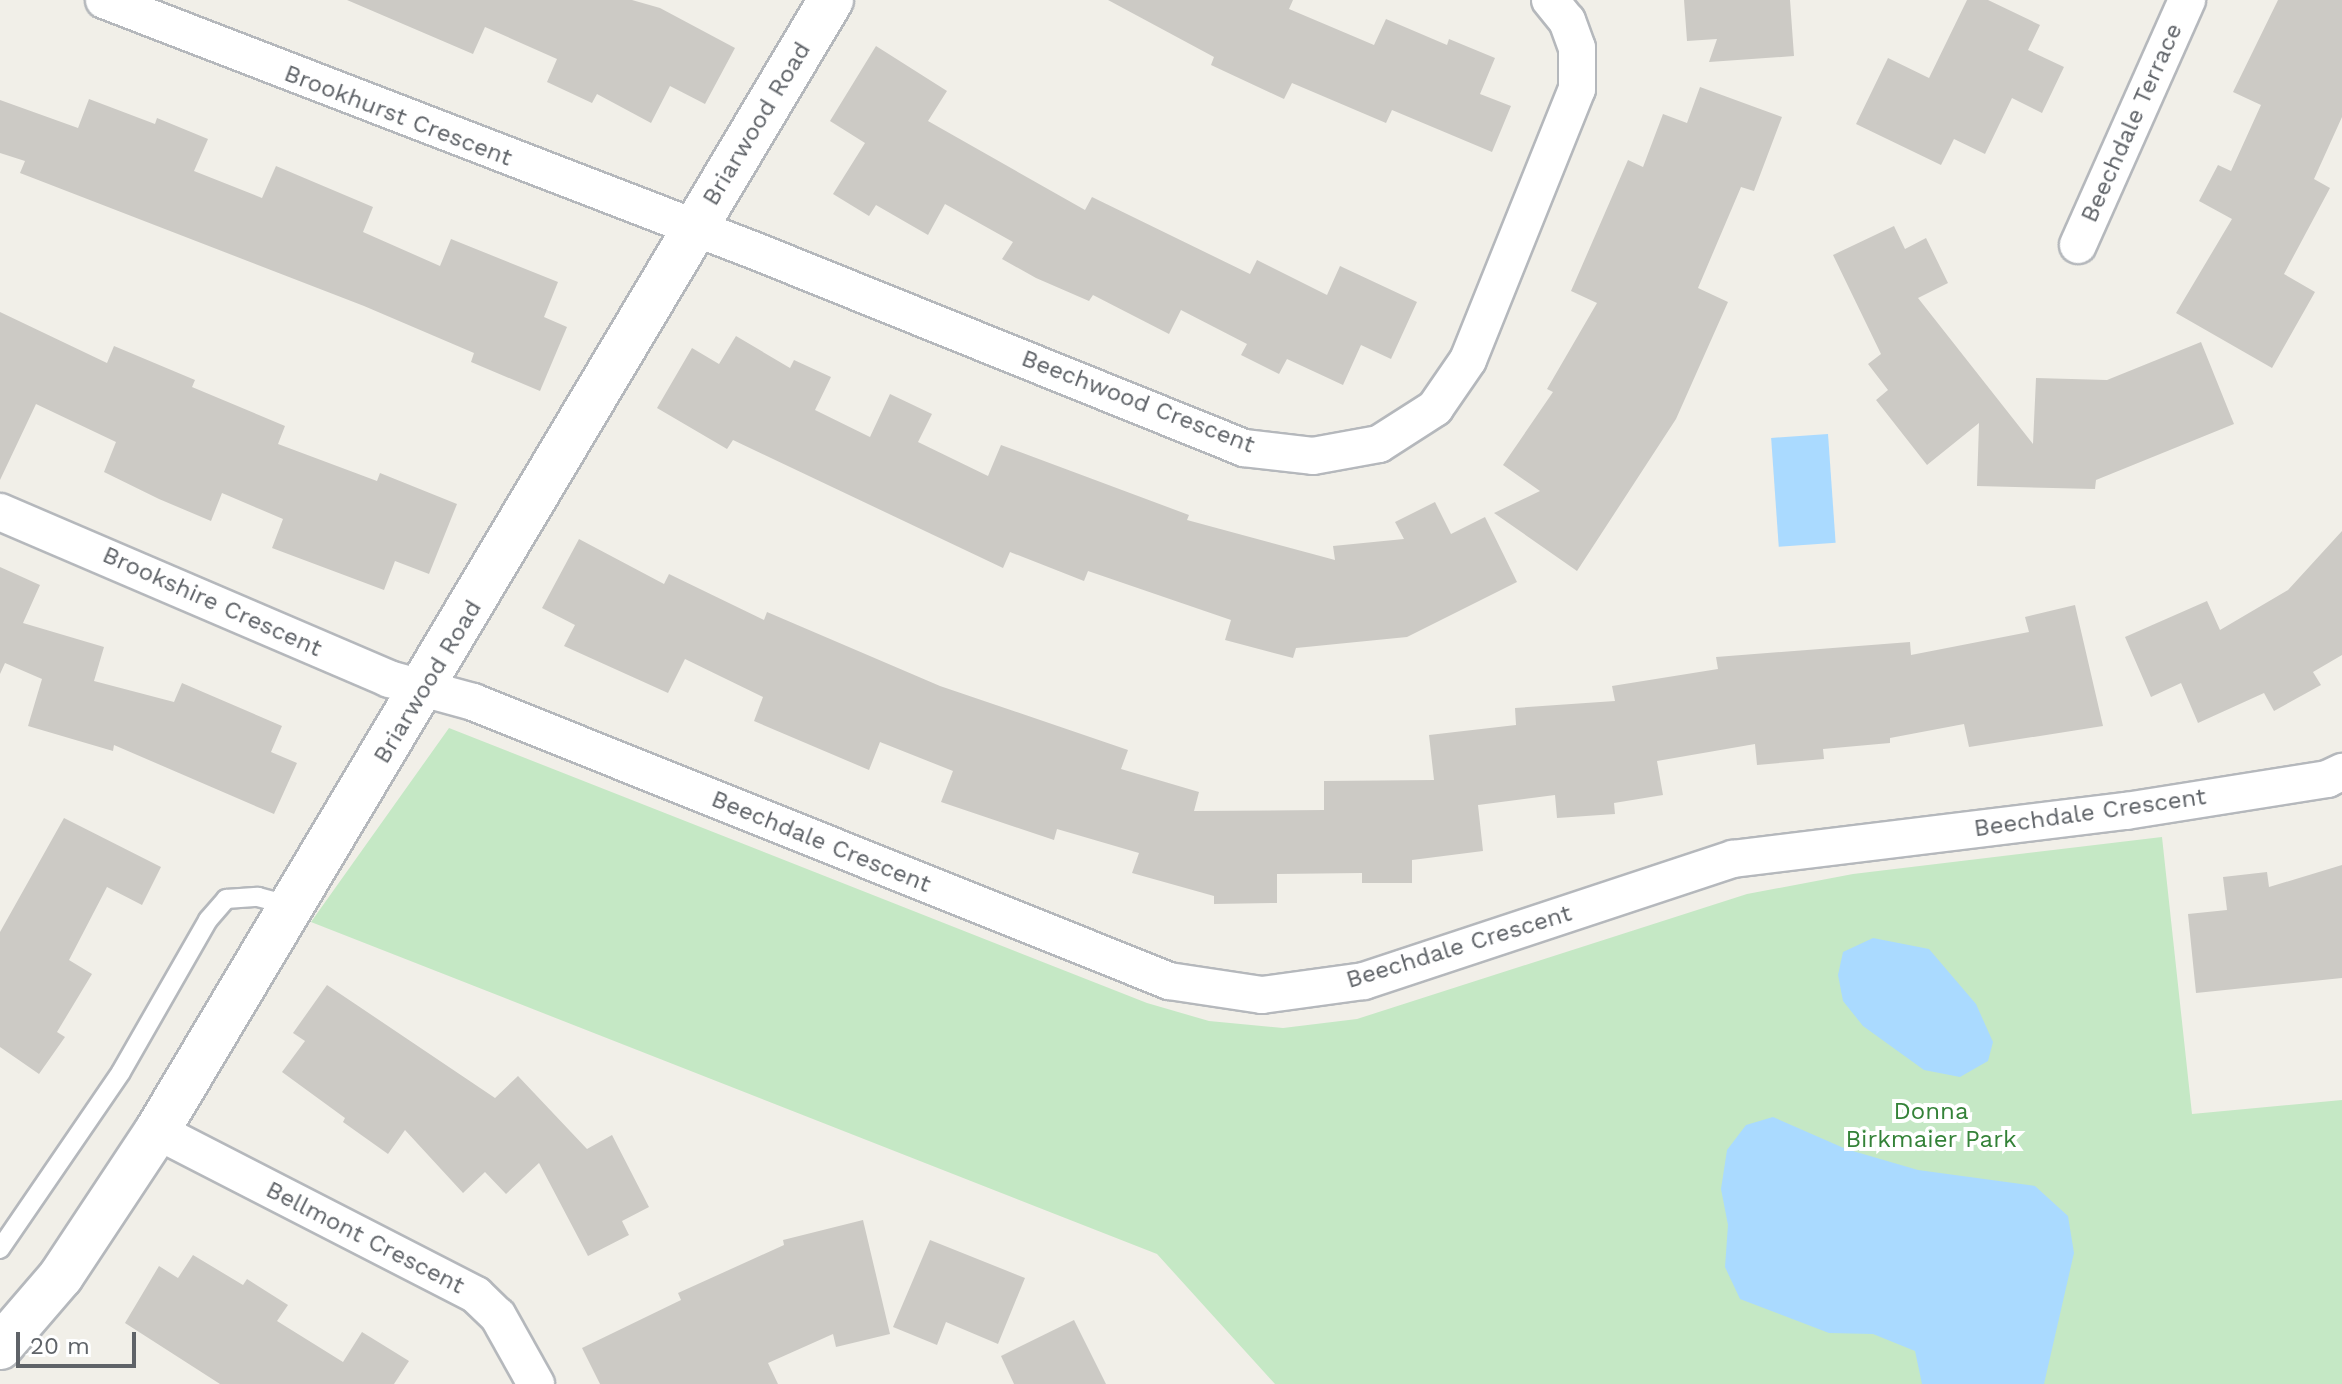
<!DOCTYPE html>
<html>
<head>
<meta charset="utf-8">
<style>
	body { margin:0 }
	#map { position:relative; width:2342px; height:1384px; overflow:hidden; background:#f1efe8; font-family:"Work Sans",sans-serif }
	div>[style] { position:absolute }
	[style*='--x'] { left:calc(var(--x)*1px); top:calc(var(--y)*1px); width:calc(var(--w)*1px); rotate:calc(var(--a)*1deg) }
	.green>* { inset:0; background:#c5e8c5 }
	.water>* { inset:0; background:#aadaff; transform-origin:0 0 }
	.building>* { inset:0; background:#cccac5 }
	.roads { filter:drop-shadow(2px 0 #b5b8bc) drop-shadow(-2px 0 #b5b8bc) drop-shadow(0 2px #b5b8bc) drop-shadow(0 -2px #b5b8bc) }
	.service>* { height:18px; margin:-9px; padding:0 9px; transform-origin:9px; border-radius:9px; background:#fff }
	.minor>* { height:36px; margin:-18px; padding:0 18px; transform-origin:18px; border-radius:18px; background:#fff }
	.tertiary>* { height:44px; margin:-22px; padding:0 22px; transform-origin:22px; border-radius:22px; background:#fff }
	span { translate:-50% -50%; white-space:nowrap; text-align:center; line-height:1.15; -webkit-text-stroke:8px #fff; paint-order:stroke }
	.street-label { font-size:24px; color:#5f6368 }
	.park-label { font-size:24px; color:#348238 }
	.scale { position:absolute; left:16px; top:1332px; width:120px; height:36px; box-sizing:border-box; border:4px solid #5f6368; border-top:0; padding-left:10px; font-size:24px; line-height:28px; white-space:nowrap; color:#5f6368; -webkit-text-stroke:6px #fff; paint-order:stroke }
</style>
</head>
<body>
<div id="map">
	<div class="green">
		<i style="clip-path:polygon(449px 728px,1147px 1003px,1209px 1021px,1283px 1028px,1357px 1019px,1747px 894px,1853px 874px,2162px 837px,2192px 1114px,2342px 1100px,2342px 1384px,1275px 1384px,1157px 1254px,311px 922px)"></i>
	</div>
	<div class="water">
		<i style="left:1828px;top:434px;width:109px;height:57px;rotate:86deg"></i>
		<i style="clip-path:polygon(1873px 938px,1929px 949px,1976px 1004px,1993px 1042px,1988px 1061px,1960px 1077px,1924px 1070px,1863px 1026px,1843px 1001px,1838px 975px,1843px 952px)"></i>
		<i style="clip-path:polygon(1773px 1117px,1846px 1149px,1918px 1170px,2035px 1186px,2068px 1216px,2074px 1253px,2044px 1384px,1922px 1384px,1915px 1351px,1873px 1334px,1829px 1333px,1740px 1299px,1725px 1267px,1728px 1225px,1721px 1189px,1727px 1150px,1746px 1125px)"></i>
	</div>
	<div class="building">
		<i style="clip-path:polygon(347px 0,632px 0,660px 8px,735px 48px,705px 104px,670px 86px,651px 123px,597px 94px,592px 103px,547px 82px,557px 59px,485px 27px,473px 54px)"></i>
		<i style="clip-path:polygon(1108px 0,1293px 0,1289px 9px,1374px 45px,1386px 19px,1447px 45px,1449px 39px,1495px 58px,1480px 94px,1511px 106px,1492px 152px,1392px 110px,1386px 123px,1292px 83px,1284px 99px,1211px 65px,1214px 57px)"></i>
		<i style="clip-path:polygon(1684px 0,1790px 0,1794px 56px,1709px 62px,1717px 39px,1687px 41px)"></i>
		<i style="clip-path:polygon(1967px 0,1988px 0,2040px 25px,2028px 50px,2064px 67px,2042px 113px,2012px 98px,1985px 154px,1954px 139px,1941px 165px,1856px 124px,1888px 58px,1929px 78px)"></i>
		<i style="clip-path:polygon(2278px 0,2342px 0,2342px 117px,2314px 179px,2330px 188px,2284px 274px,2315px 292px,2272px 368px,2176px 313px,2232px 219px,2199px 201px,2218px 165px,2231px 171px,2261px 105px,2233px 92px)"></i>
		<i style="clip-path:polygon(876px 46px,947px 91px,928px 121px,1085px 210px,1092px 197px,1250px 274px,1257px 260px,1327px 295px,1340px 266px,1417px 302px,1391px 359px,1361px 345px,1343px 385px,1287px 359px,1279px 374px,1241px 355px,1247px 344px,1181px 310px,1169px 334px,1093px 295px,1089px 301px,1036px 278px,1002px 259px,1013px 242px,945px 204px,928px 235px,876px 205px,869px 216px,833px 194px,865px 143px,830px 121px)"></i>
		<i style="clip-path:polygon(1700px 87px,1782px 117px,1754px 191px,1741px 187px,1698px 288px,1728px 302px,1676px 419px,1577px 571px,1494px 513px,1540px 491px,1503px 465px,1553px 392px,1547px 389px,1597px 303px,1571px 291px,1628px 160px,1643px 167px,1663px 114px,1687px 123px)"></i>
		<i style="clip-path:polygon(89px 99px,155px 124px,157px 118px,208px 139px,194px 171px,262px 198px,276px 166px,373px 207px,363px 232px,440px 266px,451px 239px,558px 282px,544px 317px,567px 327px,540px 391px,471px 362px,474px 353px,364px 306px,20px 173px,25px 161px,0 153px,0 100px,78px 128px)"></i>
		<i style="clip-path:polygon(1894px 226px,1905px 249px,1926px 238px,1948px 283px,1918px 298px,2033px 444px,2036px 378px,2107px 380px,2201px 342px,2234px 424px,2096px 480px,2095px 489px,1977px 486px,1979px 423px,1927px 465px,1876px 400px,1888px 390px,1868px 364px,1881px 354px,1833px 255px)"></i>
		<i style="clip-path:polygon(0 312px,107px 363px,114px 346px,195px 380px,192px 387px,285px 426px,278px 444px,377px 481px,380px 473px,457px 504px,429px 574px,395px 561px,384px 590px,272px 548px,283px 519px,222px 493px,211px 521px,159px 499px,104px 472px,116px 442px,36px 404px,0 480px)"></i>
		<i style="clip-path:polygon(736px 336px,790px 368px,794px 360px,831px 377px,815px 410px,870px 437px,890px 394px,932px 414px,918px 442px,988px 476px,1001px 445px,1189px 515px,1187px 520px,1335px 560px,1333px 546px,1404px 539px,1395px 522px,1435px 502px,1451px 534px,1485px 517px,1517px 582px,1407px 637px,1296px 648px,1293px 658px,1225px 640px,1231px 620px,1088px 571px,1084px 581px,1010px 552px,1003px 568px,733px 440px,727px 449px,657px 408px,692px 348px,719px 364px)"></i>
		<i style="clip-path:polygon(2342px 531px,2342px 655px,2313px 672px,2321px 685px,2274px 711px,2264px 693px,2198px 723px,2181px 683px,2151px 697px,2125px 637px,2207px 601px,2220px 630px,2288px 590px)"></i>
		<i style="clip-path:polygon(579px 539px,664px 584px,669px 574px,764px 620px,767px 612px,940px 686px,1128px 750px,1121px 769px,1199px 792px,1194px 811px,1324px 810px,1324px 781px,1434px 780px,1429px 735px,1516px 725px,1515px 708px,1615px 701px,1612px 686px,1718px 669px,1716px 657px,1910px 642px,1911px 655px,2029px 632px,2025px 617px,2075px 605px,2103px 726px,1969px 747px,1964px 724px,1890px 738px,1890px 743px,1823px 749px,1824px 759px,1757px 765px,1755px 744px,1657px 761px,1663px 795px,1614px 803px,1615px 814px,1557px 818px,1555px 795px,1478px 805px,1483px 851px,1412px 860px,1412px 883px,1362px 883px,1362px 873px,1277px 874px,1277px 903px,1214px 904px,1214px 896px,1132px 873px,1139px 853px,1057px 829px,1054px 840px,941px 802px,953px 771px,880px 742px,869px 770px,754px 721px,763px 697px,685px 659px,668px 693px,564px 646px,575px 625px,542px 608px)"></i>
		<i style="clip-path:polygon(0 567px,40px 585px,23px 623px,104px 647px,94px 681px,174px 702px,182px 683px,282px 726px,271px 752px,297px 763px,274px 814px,114px 745px,113px 751px,28px 726px,42px 679px,5px 663px,0 674px)"></i>
		<i style="clip-path:polygon(64px 818px,161px 867px,142px 905px,107px 887px,69px 960px,92px 974px,57px 1032px,65px 1037px,39px 1074px,0 1047px,0 932px)"></i>
		<i style="clip-path:polygon(2342px 865px,2342px 978px,2196px 993px,2188px 914px,2227px 910px,2223px 877px,2267px 872px,2269px 887px)"></i>
		<i style="clip-path:polygon(327px 985px,495px 1098px,518px 1076px,587px 1149px,612px 1135px,649px 1207px,622px 1221px,629px 1235px,588px 1256px,539px 1163px,506px 1194px,485px 1172px,463px 1193px,405px 1130px,388px 1154px,343px 1122px,345px 1118px,282px 1072px,305px 1041px,293px 1033px)"></i>
		<i style="clip-path:polygon(863px 1220px,890px 1334px,836px 1347px,833px 1334px,768px 1363px,778px 1384px,600px 1384px,582px 1348px,681px 1300px,678px 1293px,784px 1245px,783px 1240px)"></i>
		<i style="clip-path:polygon(930px 1240px,1025px 1278px,998px 1344px,946px 1322px,937px 1345px,893px 1327px)"></i>
		<i style="clip-path:polygon(193px 1255px,243px 1285px,247px 1279px,288px 1305px,277px 1321px,343px 1362px,362px 1332px,409px 1361px,394px 1384px,220px 1384px,125px 1323px,159px 1266px,178px 1278px)"></i>
		<i style="clip-path:polygon(1074px 1320px,1106px 1384px,1014px 1384px,1001px 1356px)"></i>
	</div>
	<div class="roads">
		<div class="service">
			<i style="--x:0;--y:1249;--w:214;--a:-55.6"></i>
			<i style="--x:121;--y:1072;--w:175;--a:-60.2"></i>
			<i style="--x:208;--y:920;--w:28;--a:-49"></i>
			<i style="--x:226;--y:899;--w:32;--a:-4"></i>
			<i style="--x:258;--y:897;--w:35;--a:15"></i>
		</div>
		<div class="minor">
			<i style="--x:104;--y:0;--w:701;--a:21.07"></i>
			<i style="--x:758;--y:252;--w:524;--a:21.96"></i>
			<i style="--x:1244;--y:448;--w:69;--a:6.6"></i>
			<i style="--x:1313;--y:456;--w:67;--a:-10.3"></i>
			<i style="--x:1379;--y:444;--w:67;--a:-32.7"></i>
			<i style="--x:1435;--y:408;--w:58;--a:-55.5"></i>
			<i style="--x:1468;--y:360;--w:292;--a:-68.1"></i>
			<i style="--x:1577;--y:89;--w:41;--a:-90"></i>
			<i style="--x:1577;--y:48;--w:29;--a:-110"></i>
			<i style="--x:1567;--y:21;--w:27;--a:-129"></i>
			<i style="--x:2078;--y:245;--w:268;--a:-66"></i>
			<i style="--x:0;--y:512;--w:423;--a:23.2"></i>
			<i style="--x:389;--y:679;--w:87;--a:15.3"></i>
			<i style="--x:473;--y:702;--w:750;--a:21.84"></i>
			<i style="--x:1169;--y:981;--w:94;--a:8.6"></i>
			<i style="--x:1262;--y:995;--w:103;--a:-7.8"></i>
			<i style="--x:1364;--y:981;--w:389;--a:-18.3"></i>
			<i style="--x:1733;--y:859;--w:396;--a:-7"></i>
			<i style="--x:2126;--y:811;--w:204;--a:-9"></i>
			<i style="--x:2327;--y:779;--w:17;--a:-25"></i>
			<i style="--x:157;--y:1131;--w:359;--a:27.2"></i>
			<i style="--x:476;--y:1295;--w:30;--a:44"></i>
			<i style="--x:498;--y:1316;--w:78;--a:60.8"></i>
		</div>
		<div class="tertiary">
			<i style="--x:0;--y:1347;--w:94;--a:-49.3"></i>
			<i style="--x:61;--y:1276;--w:174;--a:-56.5"></i>
			<i style="--x:157;--y:1131;--w:1317;--a:-59.21"></i>
		</div>
	</div>
	<div class="street-label">
		<span style="left:398px;top:116px;rotate:21deg">Brookhurst Crescent</span>
		<span style="left:2132px;top:123px;rotate:-66deg">Beechdale Terrace</span>
		<span style="left:757px;top:124px;rotate:-59deg">Briarwood Road</span>
		<span style="left:1138px;top:402px;rotate:21deg">Beechwood Crescent</span>
		<span style="left:212px;top:602px;rotate:24deg">Brookshire Crescent</span>
		<span style="left:428px;top:682px;rotate:-59deg">Briarwood Road</span>
		<span style="left:2090px;top:813px;rotate:-8deg">Beechdale Crescent</span>
		<span style="left:821px;top:842px;rotate:22deg">Beechdale Crescent</span>
		<span style="left:1459px;top:947px;rotate:-17deg">Beechdale Crescent</span>
		<span style="left:365px;top:1238px;rotate:27deg">Bellmont Crescent</span>
	</div>
	<div class="park-label">
		<span style="left:1931px;top:1126px">Donna<br>Birkmaier Park</span>
	</div>
	<div class="scale">20 m</div>
</div>
</body>
</html>
